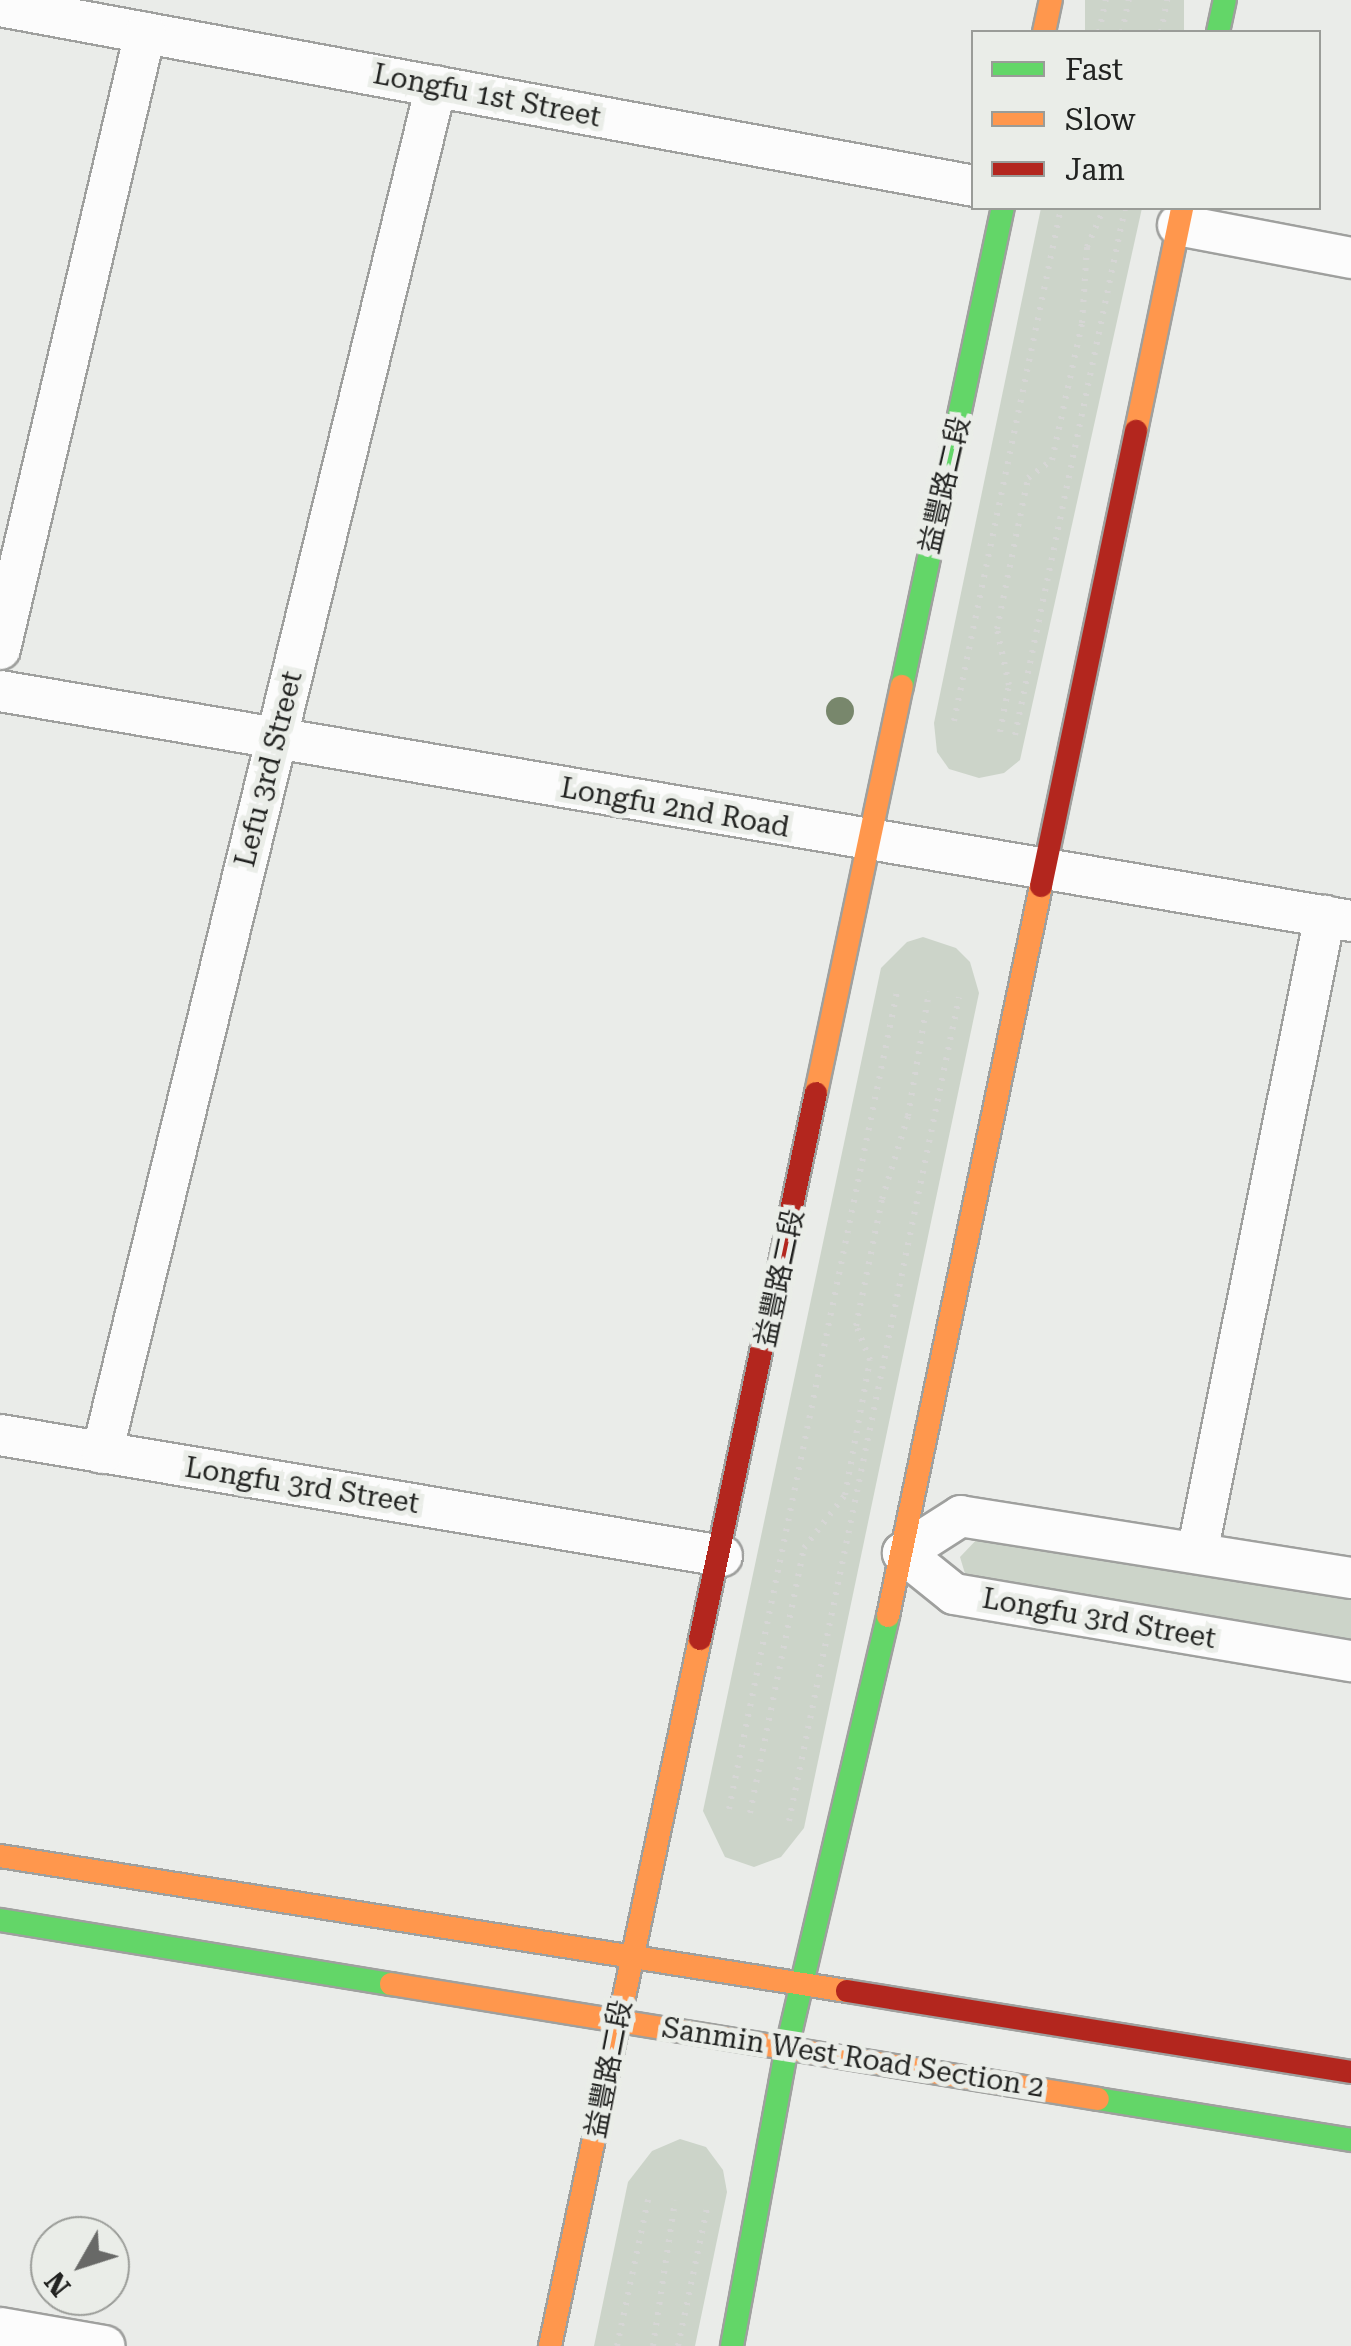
<!DOCTYPE html>
<html>
<head>
<meta charset="utf-8">
<style>
	body { margin:0 }
	#map { position:relative; width:1351px; height:2346px; overflow:hidden; background:#eaece9; font-family:"Roboto Serif","Noto Sans TC",serif }
	div>[style] { position:absolute }
	[style*='--x'] { left:calc(var(--x)*1px); top:calc(var(--y)*1px); width:calc(var(--w)*1px); rotate:calc(var(--a)*1deg) }
	.green>* { inset:0; background:#ccd4c9; transform-origin:0 0 }
	.path>* { height:6px; margin-top:-3px; transform-origin:0; background:repeating-linear-gradient(90deg,#d6d6d5 0 2.5px,transparent 0 10.5px) }
	.roads { filter:drop-shadow(2px 0 #9fa09e) drop-shadow(-2px 0 #9fa09e) drop-shadow(0 2px #9fa09e) drop-shadow(0 -2px #9fa09e) }
	.street>* { height:40px; margin:-20px; padding:0 20px; transform-origin:20px; border-radius:20px; background:#fcfcfc }
	.fast>* { height:22px; margin:-11px; padding:0 11px; transform-origin:11px; border-radius:11px; background:#63d668 }
	.slow>* { height:22px; margin:-11px; padding:0 11px; transform-origin:11px; border-radius:11px; background:#ff974d }
	.jam>* { height:22px; margin:-11px; padding:0 11px; transform-origin:11px; border-radius:11px; background:#b3261e }
	.trees>* { width:28px; height:28px; margin:-14px; border-radius:50%; background:#78876c }
	span { translate:-50% -50%; white-space:nowrap; text-align:center; line-height:1.15; -webkit-text-stroke:10px #eaede8; paint-order:stroke }
	.street-label { font-size:28px; color:#222321 }
	.legend { position:absolute; left:971px; top:30px; width:350px; height:180px; box-sizing:border-box; background:#eaede8; border:2px solid #9a9c98; margin:0; padding:12px 18px; list-style:none; font-size:30px; color:#222321 }
	.legend li { display:flex; align-items:center; gap:20px; height:50px }
	.legend b { width:50px; border:2px solid #9a9c98 }
	.north { position:absolute; left:30px; top:2216px; width:100px; height:100px; box-sizing:border-box; background:#eaede8; border:2px solid #9a9c98; border-radius:50%; rotate:231deg; font-size:28px; font-weight:700; line-height:40px; text-align:center; color:#222321 }
	.north::after { content:''; display:block; margin:auto; width:35px; height:45px; background:#686967; clip-path:polygon(50% 0,100% 100%,50% 72%,0 100%) }
</style>
</head>
<body>
<div id="map">
	<div class="green">
		<i style="left:1085px;top:0;width:99px;height:33px"></i>
		<i style="clip-path:polygon(1041px 208px,1142px 208px,1020px 760px,1004px 773px,979px 778px,949px 769px,937px 752px,934px 723px)"></i>
		<i style="clip-path:polygon(923px 937px,956px 948px,970px 962px,979px 993px,804px 1828px,781px 1857px,754px 1867px,725px 1857px,703px 1811px,881px 968px,907px 942px)"></i>
		<i style="clip-path:polygon(981px 1535px,1351px 1597px,1351px 1647px,966px 1577px,960px 1557px)"></i>
		<i style="clip-path:polygon(680px 2139px,706px 2147px,723px 2170px,727px 2192px,695px 2346px,594px 2346px,628px 2182px,652px 2151px)"></i>
	</div>
	<div class="path">
		<i style="--x:1099;--y:32;--w:33;--a:-78"></i>
		<i style="--x:1122;--y:32;--w:33;--a:-78"></i>
		<i style="--x:1161;--y:32;--w:33;--a:-79"></i>
		<i style="--x:954;--y:721;--w:524;--a:-78.22"></i>
		<i style="--x:1000;--y:732;--w:48;--a:-79.2"></i>
		<i style="--x:1009;--y:685;--w:57;--a:-102.1"></i>
		<i style="--x:997;--y:629;--w:154;--a:-78.4"></i>
		<i style="--x:1028;--y:478;--w:30;--a:-37"></i>
		<i style="--x:1052;--y:460;--w:140;--a:-77.6"></i>
		<i style="--x:1082;--y:323;--w:76;--a:-86.2"></i>
		<i style="--x:1087;--y:247;--w:43;--a:-66.4"></i>
		<i style="--x:1015;--y:735;--w:538;--a:-78.21"></i>
		<i style="--x:729;--y:1809;--w:839;--a:-78.38"></i>
		<i style="--x:750;--y:1813;--w:270;--a:-78.5"></i>
		<i style="--x:804;--y:1548;--w:67;--a:-52.3"></i>
		<i style="--x:845;--y:1495;--w:137;--a:-79.5"></i>
		<i style="--x:870;--y:1360;--w:37;--a:-112"></i>
		<i style="--x:856;--y:1326;--w:130;--a:-78.4"></i>
		<i style="--x:882;--y:1199;--w:87;--a:-72.6"></i>
		<i style="--x:908;--y:1116;--w:126;--a:-80.4"></i>
		<i style="--x:789;--y:1821;--w:841;--a:-78.34"></i>
		<i style="--x:617;--y:2346;--w:154;--a:-78"></i>
		<i style="--x:653;--y:2346;--w:147;--a:-81.4"></i>
		<i style="--x:678;--y:2346;--w:141;--a:-78.1"></i>
	</div>
	<div class="roads">
		<div class="street">
			<i style="--x:0;--y:6;--w:990;--a:10.47"></i>
			<i style="--x:1178;--y:225;--w:176;--a:10.8"></i>
			<i style="--x:0;--y:649;--w:633;--a:-76.75"></i>
			<i style="--x:0;--y:691;--w:1370;--a:9.66"></i>
			<i style="--x:0;--y:1435;--w:732;--a:9.51"></i>
			<i style="--x:102;--y:1453;--w:1407;--a:-76.27"></i>
			<i style="--x:1197;--y:1553;--w:650;--a:-78.64"></i>
			<i style="--x:1351;--y:1578;--w:395;--a:-171"></i>
			<i style="--x:961;--y:1516;--w:69;--a:147.5"></i>
			<i style="--x:903;--y:1553;--w:65;--a:38.8"></i>
			<i style="--x:954;--y:1594;--w:403;--a:9.6"></i>
			<i style="--x:0;--y:2328;--w:106;--a:9.8"></i>
		</div>
		<div class="fast">
			<i style="--x:1218;--y:32;--w:33;--a:-78"></i>
			<i style="--x:902;--y:686;--w:489;--a:-78.1"></i>
			<i style="--x:0;--y:1920;--w:396;--a:9.3"></i>
			<i style="--x:1098;--y:2099;--w:256;--a:9.2"></i>
			<i style="--x:732;--y:2346;--w:304;--a:-79.6"></i>
			<i style="--x:787;--y:2047;--w:443;--a:-76.8"></i>
		</div>
		<div class="slow">
			<i style="--x:1044;--y:32;--w:33;--a:-78"></i>
			<i style="--x:1136;--y:431;--w:228;--a:-78.3"></i>
			<i style="--x:816;--y:1093;--w:416;--a:-78.1"></i>
			<i style="--x:888;--y:1616;--w:746;--a:-78.16"></i>
			<i style="--x:0;--y:1856;--w:858;--a:9.06"></i>
			<i style="--x:391;--y:1984;--w:716;--a:9.24"></i>
			<i style="--x:550;--y:2346;--w:723;--a:-78.02"></i>
		</div>
		<div class="jam">
			<i style="--x:1041;--y:886;--w:465;--a:-78.2"></i>
			<i style="--x:700;--y:1639;--w:558;--a:-78.01"></i>
			<i style="--x:847;--y:1991;--w:510;--a:9.13"></i>
		</div>
	</div>
	<div class="trees">
		<i style="left:840px;top:711px"></i>
	</div>
	<div class="street-label">
		<span style="left:487px;top:96px;rotate:11deg">Longfu 1st Street</span>
		<span style="left:945px;top:485px;rotate:-77deg">益豐路二段</span>
		<span style="left:269px;top:769px;rotate:-76deg">Lefu 3rd Street</span>
		<span style="left:675px;top:808px;rotate:10deg">Longfu 2nd Road</span>
		<span style="left:780px;top:1278px;rotate:-78deg">益豐路二段</span>
		<span style="left:302px;top:1486px;rotate:9deg">Longfu 3rd Street</span>
		<span style="left:1099px;top:1619px;rotate:10deg">Longfu 3rd Street</span>
		<span style="left:853px;top:2058px;rotate:9deg">Sanmin West Road Section 2</span>
		<span style="left:609px;top:2069px;rotate:-79deg">益豐路二段</span>
	</div>
	<ul class="legend">
	<li><b style="height:12px;background:#63d668"></b>Fast</li>
	<li><b style="height:12px;background:#ff974d"></b>Slow</li>
	<li><b style="height:12px;background:#b3261e"></b>Jam</li>
	</ul>
	<div class="north">N</div>
</div>
</body>
</html>
